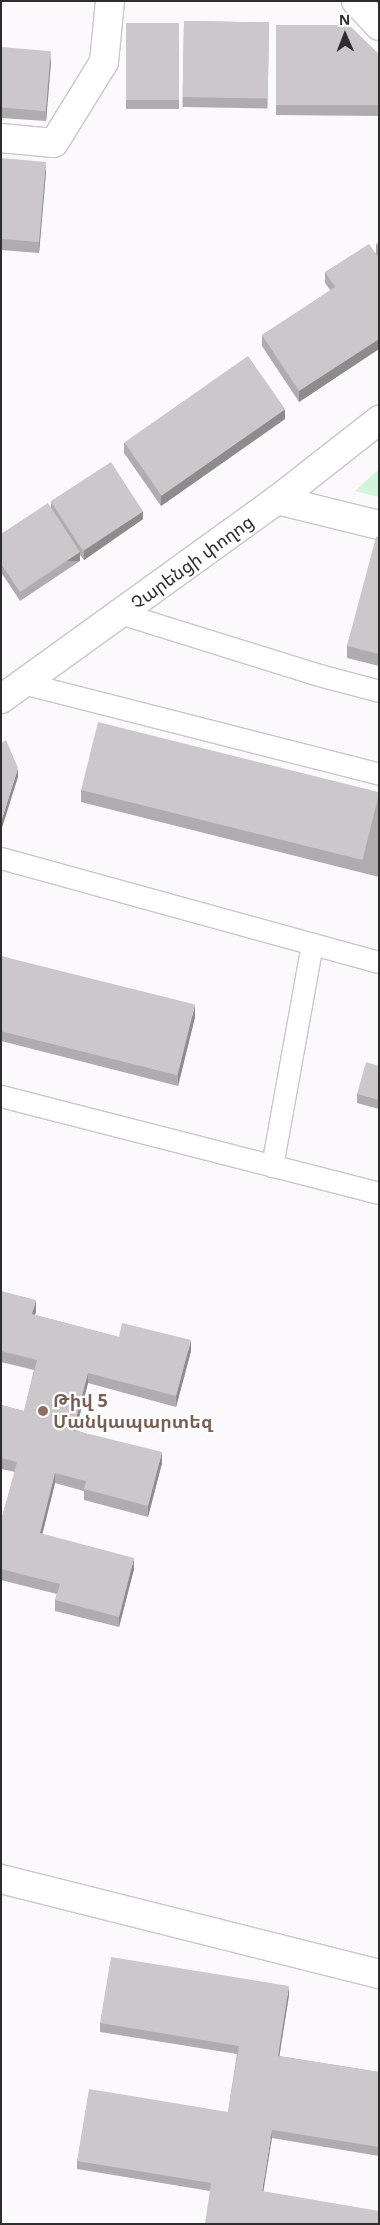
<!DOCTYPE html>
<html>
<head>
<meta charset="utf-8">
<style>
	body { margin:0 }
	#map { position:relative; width:380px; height:2225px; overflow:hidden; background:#fbf9fc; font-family:"Open Sans","Noto Sans Armenian",sans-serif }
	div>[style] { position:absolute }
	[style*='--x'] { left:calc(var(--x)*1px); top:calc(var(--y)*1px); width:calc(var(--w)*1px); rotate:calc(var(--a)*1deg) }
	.green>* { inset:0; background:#d0f6d7 }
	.roads { filter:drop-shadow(1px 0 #cac7cb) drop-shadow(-1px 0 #cac7cb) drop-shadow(0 1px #cac7cb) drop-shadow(0 -1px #cac7cb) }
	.lane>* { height:21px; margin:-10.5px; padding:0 10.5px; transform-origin:10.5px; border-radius:10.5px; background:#fff }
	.street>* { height:28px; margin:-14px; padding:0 14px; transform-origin:14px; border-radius:14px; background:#fff }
	.secondary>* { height:28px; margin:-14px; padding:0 14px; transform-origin:14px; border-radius:14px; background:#fff }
	.wall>* { inset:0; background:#afabae; transform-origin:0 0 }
	.shaded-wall>* { inset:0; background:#8f8b8d; transform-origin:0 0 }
	.building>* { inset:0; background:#ccc7ca; transform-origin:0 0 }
	.dots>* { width:14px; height:14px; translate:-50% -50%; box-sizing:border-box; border:2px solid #fff; border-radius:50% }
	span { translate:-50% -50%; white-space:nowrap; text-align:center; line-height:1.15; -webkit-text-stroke:4.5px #fff; paint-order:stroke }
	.street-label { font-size:18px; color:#2e2d2e }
	.education-label { font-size:18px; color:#785e54; font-weight:700 }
	.left { translate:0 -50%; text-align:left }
	.frame { position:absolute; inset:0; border:2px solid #2e2d2e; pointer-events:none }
	.north { position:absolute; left:320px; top:10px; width:50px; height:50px; -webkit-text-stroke:4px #fff; paint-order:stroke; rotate:359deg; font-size:14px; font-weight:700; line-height:20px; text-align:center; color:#2e2d2e }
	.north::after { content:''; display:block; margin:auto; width:18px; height:22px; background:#2e2d2e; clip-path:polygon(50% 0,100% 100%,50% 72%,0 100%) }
</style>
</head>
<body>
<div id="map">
	<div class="green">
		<i style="clip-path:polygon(379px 469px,379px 497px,355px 491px)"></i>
	</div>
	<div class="roads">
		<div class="lane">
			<i style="--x:120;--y:613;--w:208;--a:17.3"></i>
			<i style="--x:319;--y:675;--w:62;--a:14.9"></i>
			<i style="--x:23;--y:683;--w:367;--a:14.3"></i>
			<i style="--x:1;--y:858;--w:392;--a:15.4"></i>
			<i style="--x:1;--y:1096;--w:390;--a:14.4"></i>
			<i style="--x:272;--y:1166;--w:226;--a:-79.8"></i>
		</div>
		<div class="street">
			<i style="--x:356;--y:1;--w:34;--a:47"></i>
			<i style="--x:1;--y:138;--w:53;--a:5.4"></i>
			<i style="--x:54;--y:143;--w:95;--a:-58.3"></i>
			<i style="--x:104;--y:62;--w:61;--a:-84.4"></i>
			<i style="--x:277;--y:500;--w:105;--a:13.8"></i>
			<i style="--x:1;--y:1879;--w:390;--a:14.1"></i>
		</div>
		<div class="secondary">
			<i style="--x:1;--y:699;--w:340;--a:-35.8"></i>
			<i style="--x:277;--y:500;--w:130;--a:-38.1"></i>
		</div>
	</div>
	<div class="wall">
		<i style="left:184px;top:21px;width:85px;height:86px;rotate:1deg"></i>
		<i style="left:126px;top:23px;width:53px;height:86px"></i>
		<i style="clip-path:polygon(276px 25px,379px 54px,379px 116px,276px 115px)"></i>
		<i style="clip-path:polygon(1px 47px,51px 62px,46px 121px,1px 118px)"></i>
		<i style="clip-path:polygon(1px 158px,46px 172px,39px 253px,1px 250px)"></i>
		<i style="clip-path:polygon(379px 242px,379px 349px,299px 402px,262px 346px,262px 335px,331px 291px,325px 283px,325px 272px,376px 253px,376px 244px)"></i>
		<i style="clip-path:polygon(285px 419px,161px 506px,124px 453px,124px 443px)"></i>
		<i style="clip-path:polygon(51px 502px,143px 519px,84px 560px,80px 555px,80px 561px,20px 601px,1px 572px,1px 534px,51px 508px)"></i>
		<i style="clip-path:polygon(379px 537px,379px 666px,347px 658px,347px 646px)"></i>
		<i style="clip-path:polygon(81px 790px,379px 793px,379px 877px,81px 802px)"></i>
		<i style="clip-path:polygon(1px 956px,195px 1017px,178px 1086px,1px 1041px)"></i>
		<i style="clip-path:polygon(379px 1066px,379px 1109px,357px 1103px,357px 1094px)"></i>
		<i style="clip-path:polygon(1px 1291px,36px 1311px,35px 1315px,119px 1337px,191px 1351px,176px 1407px,88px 1383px,76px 1430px,162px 1463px,148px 1517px,84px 1500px,84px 1491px,55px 1483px,42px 1534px,134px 1569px,119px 1627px,55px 1611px,55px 1600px,57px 1594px,1px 1580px,1px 1521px,15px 1472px,1px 1469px,1px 1405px,24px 1411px,34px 1370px,1px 1362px)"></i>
		<i style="clip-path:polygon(289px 1995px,279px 2056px,379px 2072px,379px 2156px,272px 2138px,210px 2191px,77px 2169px,77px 2161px,228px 2112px,237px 2054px,100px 2032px,100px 2023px)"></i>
	</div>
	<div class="shaded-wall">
		<i style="clip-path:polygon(51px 51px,51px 62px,46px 121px,46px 111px)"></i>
		<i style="clip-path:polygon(46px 162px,46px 172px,39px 253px,39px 242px)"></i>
		<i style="clip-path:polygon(379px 339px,379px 349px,299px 402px,299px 391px)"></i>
		<i style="clip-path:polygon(285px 409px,285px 419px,161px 506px,161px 495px)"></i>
		<i style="clip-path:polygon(143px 511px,143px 519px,84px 560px,84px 551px)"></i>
		<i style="left:80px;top:552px;width:9px;height:72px;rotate:90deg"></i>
		<i style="clip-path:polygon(18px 768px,18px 777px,1px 831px,1px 822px)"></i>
		<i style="clip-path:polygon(195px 1005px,195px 1017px,178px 1086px,178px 1074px)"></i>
		<i style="clip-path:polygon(36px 1300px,36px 1311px,32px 1325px,32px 1314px)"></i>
		<i style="clip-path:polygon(191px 1340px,191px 1351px,176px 1407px,176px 1396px)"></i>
		<i style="clip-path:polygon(88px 1373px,88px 1383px,73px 1440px,73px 1430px)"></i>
		<i style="clip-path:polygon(162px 1452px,162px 1463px,148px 1517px,148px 1506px)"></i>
		<i style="clip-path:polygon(55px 1473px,55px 1483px,40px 1544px,40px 1533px)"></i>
		<i style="clip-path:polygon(134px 1558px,134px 1569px,119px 1627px,119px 1617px)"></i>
		<i style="clip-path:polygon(289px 1986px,289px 1995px,278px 2065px,278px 2056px)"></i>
		<i style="clip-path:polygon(272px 2130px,272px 2138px,262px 2200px,262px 2191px)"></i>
	</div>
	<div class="building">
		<i style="left:184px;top:21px;width:85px;height:76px;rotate:1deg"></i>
		<i style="left:126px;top:23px;width:53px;height:77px"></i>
		<i style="clip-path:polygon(276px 25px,349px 25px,379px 54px,379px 105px,276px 105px)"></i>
		<i style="left:1px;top:47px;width:50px;height:60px;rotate:5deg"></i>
		<i style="clip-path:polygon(1px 158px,46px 162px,39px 242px,1px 239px)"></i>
		<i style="clip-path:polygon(379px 242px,379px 248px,376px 244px)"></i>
		<i style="clip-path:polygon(369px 244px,379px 258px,379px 339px,299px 391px,262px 335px,335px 287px,325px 272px)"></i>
		<i style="left:248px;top:356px;width:65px;height:151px;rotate:55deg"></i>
		<i style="left:111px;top:462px;width:59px;height:72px;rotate:57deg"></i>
		<i style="clip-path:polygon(48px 503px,80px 552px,20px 592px,1px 564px,1px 534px)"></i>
		<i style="clip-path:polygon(376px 537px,379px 537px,379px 654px,347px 646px)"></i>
		<i style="left:98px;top:722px;width:290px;height:70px;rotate:14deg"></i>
		<i style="clip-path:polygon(6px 740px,18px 768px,1px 822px,1px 743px)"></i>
		<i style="left:1px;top:956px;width:200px;height:73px;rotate:14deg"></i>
		<i style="clip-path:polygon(366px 1062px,379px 1066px,379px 1100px,357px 1094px)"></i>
		<i style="clip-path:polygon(1px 1291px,36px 1300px,32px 1314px,119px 1337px,122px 1323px,191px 1340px,176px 1396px,88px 1373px,73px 1430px,162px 1452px,148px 1506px,84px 1489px,86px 1481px,55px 1473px,40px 1533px,134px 1558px,119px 1617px,55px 1600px,60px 1584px,1px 1569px,1px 1521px,17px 1462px,1px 1458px,1px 1405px,24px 1411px,37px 1360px,1px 1351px)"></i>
		<i style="clip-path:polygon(111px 1957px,289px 1986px,278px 2056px,379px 2072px,379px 2147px,272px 2130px,262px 2191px,379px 2211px,379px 2224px,205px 2224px,211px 2183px,77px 2161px,89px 2089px,228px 2112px,239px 2046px,100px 2023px)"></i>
	</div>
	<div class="dots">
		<i style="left:43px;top:1411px;background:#8d6e63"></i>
	</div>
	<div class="street-label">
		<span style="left:192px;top:562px;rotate:-36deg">Չարենցի փողոց</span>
	</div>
	<div class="education-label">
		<span class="left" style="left:53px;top:1411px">Թիվ 5<br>Մանկապարտեզ</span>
	</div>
	<div class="frame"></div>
	<div class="north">N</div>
</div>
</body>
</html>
